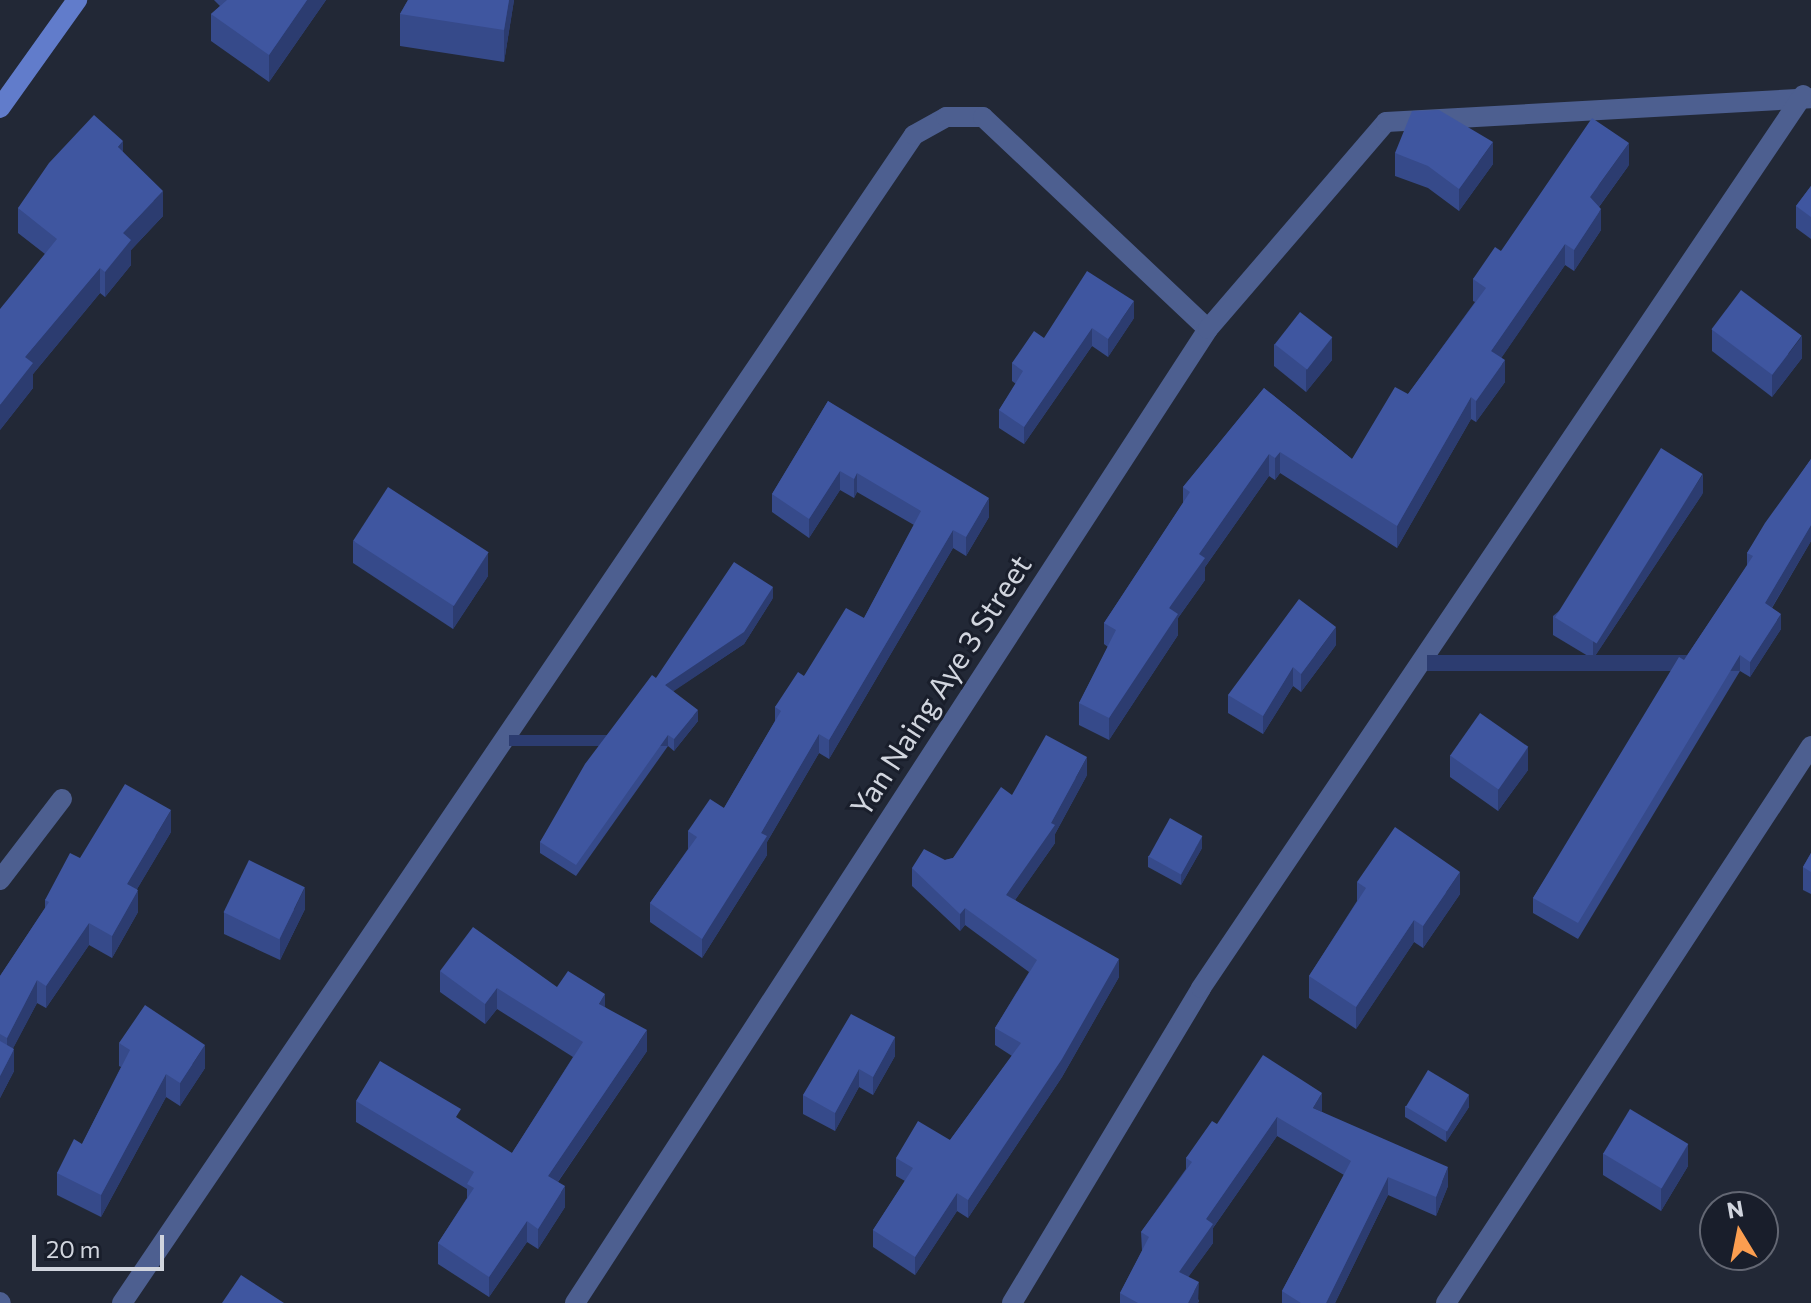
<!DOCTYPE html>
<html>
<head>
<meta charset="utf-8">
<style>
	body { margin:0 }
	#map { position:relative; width:1811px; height:1303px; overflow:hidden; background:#222836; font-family:Commissioner,sans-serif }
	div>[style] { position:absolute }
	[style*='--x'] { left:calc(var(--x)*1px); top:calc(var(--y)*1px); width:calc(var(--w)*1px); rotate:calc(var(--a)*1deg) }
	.street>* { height:20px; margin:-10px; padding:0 10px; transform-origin:10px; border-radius:10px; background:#4d5f90 }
	.secondary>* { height:20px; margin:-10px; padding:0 10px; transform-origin:10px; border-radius:10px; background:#617ccb }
	.wall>* { inset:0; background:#364a8a }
	.shaded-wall>* { inset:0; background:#2c3c70; transform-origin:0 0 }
	.building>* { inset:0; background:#3f56a0; transform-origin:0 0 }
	span { translate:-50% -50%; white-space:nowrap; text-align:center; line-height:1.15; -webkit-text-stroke:6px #191e2b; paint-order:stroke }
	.street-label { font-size:30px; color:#d1d5de }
	.north { position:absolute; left:1699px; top:1191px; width:80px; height:80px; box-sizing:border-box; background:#191e2b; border:2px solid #636773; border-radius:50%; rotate:350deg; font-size:22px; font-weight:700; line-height:32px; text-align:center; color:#d1d5de }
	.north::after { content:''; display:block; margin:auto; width:28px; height:36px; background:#fb9e50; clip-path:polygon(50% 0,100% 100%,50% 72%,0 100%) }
	.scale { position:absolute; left:32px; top:1235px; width:132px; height:36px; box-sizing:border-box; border:4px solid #d1d5de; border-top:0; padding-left:10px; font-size:24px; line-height:28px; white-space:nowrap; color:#d1d5de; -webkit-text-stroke:6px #191e2b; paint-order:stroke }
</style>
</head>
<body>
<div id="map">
	<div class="street">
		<i style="--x:0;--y:880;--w:102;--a:-52.6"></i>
		<i style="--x:0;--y:1302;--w:1;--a:45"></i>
		<i style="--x:122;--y:1303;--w:1411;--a:-55.86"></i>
		<i style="--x:914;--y:135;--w:37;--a:-29"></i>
		<i style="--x:946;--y:117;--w:37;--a:0"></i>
		<i style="--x:983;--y:117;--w:309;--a:43.3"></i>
		<i style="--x:575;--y:1303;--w:1162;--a:-56.98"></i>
		<i style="--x:1208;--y:329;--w:273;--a:-49.3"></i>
		<i style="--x:1386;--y:122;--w:426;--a:-3.2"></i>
		<i style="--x:1012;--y:1303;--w:367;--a:-59"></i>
		<i style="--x:1201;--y:988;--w:1077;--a:-56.01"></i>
		<i style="--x:1446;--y:1303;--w:666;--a:-56.76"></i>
	</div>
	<div class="secondary">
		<i style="--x:0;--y:108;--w:133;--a:-54.5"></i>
	</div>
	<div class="wall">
		<i style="clip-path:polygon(214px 0,326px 0,269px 82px,211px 41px,211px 14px,220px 6px)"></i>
		<i style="clip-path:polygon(408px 0,514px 0,504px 62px,400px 46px,400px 14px)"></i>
		<i style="clip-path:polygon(123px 152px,163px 216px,131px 250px,131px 265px,105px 297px,100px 293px,33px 374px,33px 388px,0 430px,45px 254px,18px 233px,18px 208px)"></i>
		<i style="clip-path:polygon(1395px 153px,1493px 164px,1459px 211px,1428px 188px,1395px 176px)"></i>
		<i style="clip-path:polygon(1629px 165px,1599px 207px,1601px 230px,1574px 271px,1565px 265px,1501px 358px,1505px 382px,1476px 422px,1471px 419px,1397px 548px,1280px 473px,1275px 480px,1269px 476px,1205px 567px,1205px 580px,1178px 618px,1178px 635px,1109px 740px,1079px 725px,1079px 703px,1108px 647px,1104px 644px,1104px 623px,1183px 503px,1183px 487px,1264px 388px,1352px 459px,1408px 394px,1475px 302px,1473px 301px,1473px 279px,1501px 251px)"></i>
		<i style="clip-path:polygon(1811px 186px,1811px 239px,1796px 228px,1796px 206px)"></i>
		<i style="clip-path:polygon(1134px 318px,1108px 357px,1092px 346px,1024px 444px,999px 428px,999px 410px,1016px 384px,1012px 381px,1012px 363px,1044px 338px)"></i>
		<i style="clip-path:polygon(1712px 329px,1802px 358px,1772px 397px,1712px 351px)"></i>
		<i style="clip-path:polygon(1274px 344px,1332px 360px,1306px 392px,1274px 366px)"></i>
		<i style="clip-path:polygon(828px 401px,989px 517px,966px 556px,953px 548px,829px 759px,819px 753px,767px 842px,767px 855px,702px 958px,650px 922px,650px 903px,688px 849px,688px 831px,724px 808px,775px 721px,775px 707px,804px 676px,864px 618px,914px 525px,857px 492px,854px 498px,840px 490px,809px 538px,772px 512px,772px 494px)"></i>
		<i style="clip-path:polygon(1811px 459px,1811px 541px,1772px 608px,1781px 629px,1750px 677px,1740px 671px,1578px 939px,1533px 913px,1533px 898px,1684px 660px,1747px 566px,1747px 553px)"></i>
		<i style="clip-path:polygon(1703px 493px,1593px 659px,1553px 635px,1553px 616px)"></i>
		<i style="clip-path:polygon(353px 541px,488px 576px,453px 629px,353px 563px)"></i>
		<i style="clip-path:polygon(773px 598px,744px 644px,673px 691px,698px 721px,674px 751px,668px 746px,576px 876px,540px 853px,540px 842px,656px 678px)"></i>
		<i style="clip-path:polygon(1336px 645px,1301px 692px,1293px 686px,1263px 734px,1228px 713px,1228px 695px)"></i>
		<i style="clip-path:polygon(1450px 755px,1528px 770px,1498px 811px,1450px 777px)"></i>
		<i style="clip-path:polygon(1087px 775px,1055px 834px,1055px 843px,1015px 900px,1119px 977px,1062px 1077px,968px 1218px,957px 1211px,915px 1275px,873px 1247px,873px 1230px,905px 1181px,896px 1176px,896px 1158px,950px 1140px,1012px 1056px,995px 1045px,995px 1028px,1029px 972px,965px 925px,960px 931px,912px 886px,912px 868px,953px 858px,1012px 795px)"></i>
		<i style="clip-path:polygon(171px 832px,137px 889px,138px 912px,112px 958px,89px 945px,46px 1008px,37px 1003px,13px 1048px,14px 1071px,0 1098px,0 976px,45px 908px,45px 900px,80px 858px)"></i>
		<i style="clip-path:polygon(1202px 848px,1181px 885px,1148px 867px,1148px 856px)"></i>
		<i style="clip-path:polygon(1811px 853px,1811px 894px,1803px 890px,1803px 867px)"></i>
		<i style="clip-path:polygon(1357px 882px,1460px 894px,1423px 948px,1414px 942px,1356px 1029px,1309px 998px,1309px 976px,1357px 901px)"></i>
		<i style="clip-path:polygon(305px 909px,280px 960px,224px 934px,224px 912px)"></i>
		<i style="clip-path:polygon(440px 971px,557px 987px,605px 1007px,647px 1051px,558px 1182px,565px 1207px,538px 1249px,527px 1242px,489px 1297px,438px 1264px,438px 1243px,467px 1198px,467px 1189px,356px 1122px,356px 1101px,512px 1153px,573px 1057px,497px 1009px,485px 1024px,440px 992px)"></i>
		<i style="clip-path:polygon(895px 1037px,895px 1056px,873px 1095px,859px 1087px,835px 1131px,803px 1114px,803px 1095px)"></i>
		<i style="clip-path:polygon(119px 1043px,205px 1068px,180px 1106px,166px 1097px,101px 1217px,57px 1195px,57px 1173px,82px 1144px,121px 1067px,119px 1066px)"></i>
		<i style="clip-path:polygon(1405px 1106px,1469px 1107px,1446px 1142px,1405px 1117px)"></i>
		<i style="clip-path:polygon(1322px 1112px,1448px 1186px,1436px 1216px,1388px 1195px,1335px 1303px,1282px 1303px,1282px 1291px,1344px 1175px,1277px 1136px,1213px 1228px,1213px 1243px,1188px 1277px,1199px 1301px,1198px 1303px,1120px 1303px,1120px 1293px,1142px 1251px,1141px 1232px,1186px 1169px,1186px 1158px,1217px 1124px)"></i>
		<i style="clip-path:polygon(1603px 1153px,1688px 1166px,1661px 1211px,1603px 1175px)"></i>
	</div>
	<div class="shaded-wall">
		<i style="clip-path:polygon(307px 0,326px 0,269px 82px,269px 55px)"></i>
		<i style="clip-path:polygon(509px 0,514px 0,504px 62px,504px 30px)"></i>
		<i style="clip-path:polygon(123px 141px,123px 166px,118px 147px)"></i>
		<i style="clip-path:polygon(1493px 142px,1493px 164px,1459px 211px,1459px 189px)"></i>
		<i style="clip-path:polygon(1629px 143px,1629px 165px,1590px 219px,1590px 197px)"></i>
		<i style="clip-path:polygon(163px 191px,163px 216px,131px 250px,131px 265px,105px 297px,105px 272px,123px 233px)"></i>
		<i style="clip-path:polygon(1601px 209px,1601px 230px,1574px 271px,1574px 250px)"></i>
		<i style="clip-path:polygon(1565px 244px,1565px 265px,1491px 373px,1491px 351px)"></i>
		<i style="clip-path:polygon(100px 268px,100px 293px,33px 374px,33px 388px,0 430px,0 405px,25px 357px)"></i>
		<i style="clip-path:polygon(1134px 301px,1134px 318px,1108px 357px,1108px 339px)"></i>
		<i style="clip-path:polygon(1092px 328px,1092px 346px,1024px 444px,1024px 427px)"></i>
		<i style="clip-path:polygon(1802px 336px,1802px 358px,1772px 397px,1772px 375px)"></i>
		<i style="clip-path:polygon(1332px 337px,1332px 360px,1306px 392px,1306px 370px)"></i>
		<i style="clip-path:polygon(1505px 360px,1505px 382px,1476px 422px,1476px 401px)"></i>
		<i style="clip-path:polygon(1471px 397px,1471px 419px,1397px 548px,1397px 526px)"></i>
		<i style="clip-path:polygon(1280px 452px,1280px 473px,1275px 480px,1275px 458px)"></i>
		<i style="clip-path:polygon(1269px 454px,1269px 476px,1205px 567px,1205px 580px,1178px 618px,1178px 635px,1109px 740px,1109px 718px,1199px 554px)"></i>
		<i style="clip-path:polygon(840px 471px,840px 490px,809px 538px,809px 519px)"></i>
		<i style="clip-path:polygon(857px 473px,857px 492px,854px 498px,854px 479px)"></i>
		<i style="clip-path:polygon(1703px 474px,1703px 493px,1593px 659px,1593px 640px)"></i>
		<i style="clip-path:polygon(989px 498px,989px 517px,966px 556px,966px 537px)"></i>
		<i style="clip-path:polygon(1811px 525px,1811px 541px,1765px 619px,1765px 603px)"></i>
		<i style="clip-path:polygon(953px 530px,953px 548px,829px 759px,829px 740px)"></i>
		<i style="clip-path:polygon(488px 553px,488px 576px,453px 629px,453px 606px)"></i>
		<i style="clip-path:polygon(773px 587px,773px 598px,744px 644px,665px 697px,665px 685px)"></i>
		<i style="clip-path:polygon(1781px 614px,1781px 629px,1750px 677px,1750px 662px)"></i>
		<i style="clip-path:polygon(1336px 627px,1336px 645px,1301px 692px,1301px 674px)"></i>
		<i style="left:1740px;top:655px;width:16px;height:313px;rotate:90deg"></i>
		<i style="clip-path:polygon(1293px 667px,1293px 686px,1263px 734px,1263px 716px)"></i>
		<i style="clip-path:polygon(698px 710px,698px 721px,674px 751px,674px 739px)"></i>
		<i style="clip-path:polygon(819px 734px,819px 753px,767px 842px,767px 855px,702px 958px,702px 939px,761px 833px)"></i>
		<i style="left:668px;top:735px;width:11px;height:159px;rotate:90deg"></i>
		<i style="clip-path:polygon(1528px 747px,1528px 770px,1498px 811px,1498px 788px)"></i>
		<i style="clip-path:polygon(1087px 757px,1087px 775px,1055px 834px,1055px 843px,1006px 913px,1006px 895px,1051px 823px)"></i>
		<i style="clip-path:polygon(171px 810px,171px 832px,127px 906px,127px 884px)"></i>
		<i style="clip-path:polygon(1202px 836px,1202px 848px,1181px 885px,1181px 874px)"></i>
		<i style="clip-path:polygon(1460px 872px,1460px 894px,1423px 948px,1423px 926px)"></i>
		<i style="clip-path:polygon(305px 887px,305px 909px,280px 960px,280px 938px)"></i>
		<i style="clip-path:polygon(138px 890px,138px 912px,112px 958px,112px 936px)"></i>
		<i style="clip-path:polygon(965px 908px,965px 925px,960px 931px,960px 914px)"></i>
		<i style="clip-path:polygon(1414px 920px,1414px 942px,1356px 1029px,1356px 1007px)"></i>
		<i style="clip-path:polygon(89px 923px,89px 945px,46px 1008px,46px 986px)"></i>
		<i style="clip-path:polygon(1119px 959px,1119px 977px,1062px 1077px,968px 1218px,968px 1200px)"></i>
		<i style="clip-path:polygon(37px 980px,37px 1003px,7px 1060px,7px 1038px)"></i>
		<i style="clip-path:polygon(497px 988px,497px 1009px,485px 1024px,485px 1004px)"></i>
		<i style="clip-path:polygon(605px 994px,605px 1015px,599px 1004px)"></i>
		<i style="clip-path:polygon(647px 1030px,647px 1051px,548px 1196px,548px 1176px)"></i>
		<i style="clip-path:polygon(895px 1037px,895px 1056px,873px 1095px,873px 1077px)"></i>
		<i style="clip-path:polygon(205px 1045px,205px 1068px,180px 1106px,180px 1083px)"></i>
		<i style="clip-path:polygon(14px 1049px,14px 1071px,0 1098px,0 1076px)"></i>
		<i style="clip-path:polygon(859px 1069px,859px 1087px,835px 1131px,835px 1113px)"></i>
		<i style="clip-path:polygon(166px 1074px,166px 1097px,101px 1217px,101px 1195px)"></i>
		<i style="clip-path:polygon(1322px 1093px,1322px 1112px,1313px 1108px)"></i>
		<i style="clip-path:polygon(1469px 1095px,1469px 1107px,1446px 1142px,1446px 1131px)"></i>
		<i style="clip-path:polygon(1277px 1117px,1277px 1136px,1213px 1228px,1213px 1243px,1179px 1290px,1179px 1272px,1206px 1219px)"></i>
		<i style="clip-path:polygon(1688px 1144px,1688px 1166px,1661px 1211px,1661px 1188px)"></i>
		<i style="clip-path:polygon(1448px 1167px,1448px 1186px,1436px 1216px,1436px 1197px)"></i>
		<i style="clip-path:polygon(1388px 1177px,1388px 1195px,1335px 1303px,1326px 1303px)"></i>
		<i style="clip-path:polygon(565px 1186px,565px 1207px,538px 1249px,538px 1229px)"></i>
		<i style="clip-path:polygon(957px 1193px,957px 1211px,915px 1275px,915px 1257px)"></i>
		<i style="clip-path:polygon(527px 1221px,527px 1242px,489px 1297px,489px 1277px)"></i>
		<i style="clip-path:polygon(1199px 1282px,1198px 1303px,1188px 1303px)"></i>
	</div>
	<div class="building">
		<i style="clip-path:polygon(227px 0,307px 0,269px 55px,211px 14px)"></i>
		<i style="clip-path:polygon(408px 0,509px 0,504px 30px,400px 14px)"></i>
		<i style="clip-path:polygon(1439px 110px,1493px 142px,1459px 189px,1428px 166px,1395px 153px,1412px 111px)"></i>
		<i style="clip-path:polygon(94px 115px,123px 141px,118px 147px,163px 191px,123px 233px,131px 240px,105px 272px,100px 268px,25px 357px,33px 363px,0 405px,0 309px,57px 239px,18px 208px,49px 163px)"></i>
		<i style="clip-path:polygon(1592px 118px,1629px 143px,1590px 197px,1601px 209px,1574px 250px,1565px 244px,1491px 351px,1505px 360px,1476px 401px,1471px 397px,1397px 526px,1280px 452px,1275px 458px,1269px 454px,1199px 554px,1205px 558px,1169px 608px,1178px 614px,1109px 718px,1079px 703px,1116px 630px,1104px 623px,1190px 492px,1183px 487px,1264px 388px,1352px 459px,1395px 387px,1408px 394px,1486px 288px,1473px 279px,1495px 247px,1501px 251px)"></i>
		<i style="clip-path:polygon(1811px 186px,1811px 217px,1796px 206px)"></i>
		<i style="clip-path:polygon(1087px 271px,1134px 301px,1108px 339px,1092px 328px,1024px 427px,999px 410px,1023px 371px,1012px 363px,1034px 331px,1044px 338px)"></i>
		<i style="left:1741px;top:290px;width:76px;height:49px;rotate:37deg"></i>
		<i style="left:1300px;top:312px;width:41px;height:41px;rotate:38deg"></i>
		<i style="clip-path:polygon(828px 401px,989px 498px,966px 537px,953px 530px,829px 740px,819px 734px,761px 833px,767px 836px,702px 939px,650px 903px,697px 837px,688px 831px,710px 799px,724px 808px,781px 711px,775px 707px,798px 672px,804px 676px,846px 608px,864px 618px,921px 511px,857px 473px,854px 479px,840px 471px,809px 519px,772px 494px)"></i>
		<i style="left:1661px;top:448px;width:49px;height:200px;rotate:32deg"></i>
		<i style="clip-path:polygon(1811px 459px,1811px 525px,1765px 603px,1781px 614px,1750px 662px,1740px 655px,1578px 923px,1533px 898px,1679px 657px,1684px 660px,1753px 556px,1747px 553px,1765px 523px)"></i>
		<i style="left:388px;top:487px;width:120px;height:64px;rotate:33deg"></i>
		<i style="clip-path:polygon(734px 562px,773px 587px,744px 632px,665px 685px,698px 710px,674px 739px,668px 735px,576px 865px,540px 842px,585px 764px,652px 675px,656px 678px)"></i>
		<i style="clip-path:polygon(1299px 599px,1336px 627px,1301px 674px,1293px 667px,1263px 716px,1228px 695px)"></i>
		<i style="left:1480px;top:713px;width:59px;height:52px;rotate:35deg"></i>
		<i style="clip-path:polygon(1046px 735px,1087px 757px,1051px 823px,1055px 825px,1006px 895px,1119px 959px,1062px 1059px,968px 1200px,957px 1193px,915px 1257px,873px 1230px,913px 1168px,896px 1158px,918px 1121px,950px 1140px,1021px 1043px,995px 1028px,1037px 960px,965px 908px,960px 914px,912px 868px,924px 849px,945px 860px,953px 858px,1001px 787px,1012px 795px)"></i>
		<i style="clip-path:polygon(125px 784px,171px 810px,127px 884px,138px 890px,112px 936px,89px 923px,46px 986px,37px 980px,7px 1038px,0 1034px,0 976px,49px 902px,45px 900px,70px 853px,80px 858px)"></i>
		<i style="left:1170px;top:818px;width:37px;height:44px;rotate:29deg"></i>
		<i style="clip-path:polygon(1395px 827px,1460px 872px,1423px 926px,1414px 920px,1356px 1007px,1309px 976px,1366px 888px,1357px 882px)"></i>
		<i style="clip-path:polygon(1811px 853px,1811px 872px,1803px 867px)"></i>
		<i style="left:249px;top:860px;width:62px;height:58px;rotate:26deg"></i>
		<i style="clip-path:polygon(473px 927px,557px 987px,568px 971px,605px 994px,599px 1004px,647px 1030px,548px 1176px,565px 1186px,538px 1229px,527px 1221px,489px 1277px,438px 1243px,474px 1188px,467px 1184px,474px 1172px,356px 1101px,380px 1061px,461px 1109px,456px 1117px,512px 1153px,583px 1042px,497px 988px,485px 1004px,440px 971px)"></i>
		<i style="clip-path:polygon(145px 1005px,205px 1045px,180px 1083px,166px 1074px,101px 1195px,57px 1173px,74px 1139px,82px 1144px,130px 1050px,119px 1043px)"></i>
		<i style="clip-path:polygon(851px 1014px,895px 1037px,873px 1077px,859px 1069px,835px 1113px,803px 1095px)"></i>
		<i style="clip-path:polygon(0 1041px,14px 1049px,0 1076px)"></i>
		<i style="clip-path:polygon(1263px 1055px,1322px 1093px,1313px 1108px,1448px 1167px,1436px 1197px,1388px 1177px,1326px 1303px,1301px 1303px,1282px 1291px,1351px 1161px,1277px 1117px,1206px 1219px,1213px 1224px,1179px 1272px,1199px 1282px,1188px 1303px,1138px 1303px,1120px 1293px,1149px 1237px,1141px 1232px,1192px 1162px,1186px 1158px,1212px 1121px,1217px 1124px)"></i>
		<i style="left:1428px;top:1070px;width:48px;height:43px;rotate:31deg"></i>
		<i style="left:1630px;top:1109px;width:68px;height:52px;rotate:31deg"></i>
		<i style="clip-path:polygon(241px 1275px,284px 1303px,222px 1303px)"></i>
	</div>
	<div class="street-label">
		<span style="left:940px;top:685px;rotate:-57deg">Yan Naing Aye 3 Street</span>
	</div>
	<div class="north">N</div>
	<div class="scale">20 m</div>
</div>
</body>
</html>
